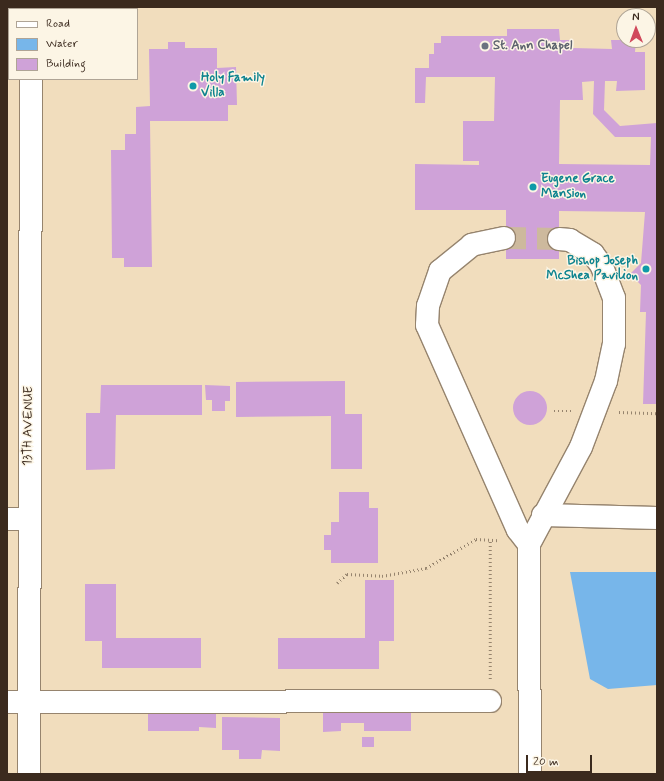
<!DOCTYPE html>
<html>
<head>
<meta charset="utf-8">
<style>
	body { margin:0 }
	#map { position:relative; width:664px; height:781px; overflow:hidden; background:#f1ddbd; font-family:Mynerve,sans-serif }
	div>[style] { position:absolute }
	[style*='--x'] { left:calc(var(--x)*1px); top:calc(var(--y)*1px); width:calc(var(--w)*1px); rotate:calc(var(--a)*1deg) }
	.water>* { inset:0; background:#77b6ea }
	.building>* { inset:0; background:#cfa2d8; transform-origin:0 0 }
	.round { border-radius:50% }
	.minor-tunnel>* { height:22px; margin-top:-11px; transform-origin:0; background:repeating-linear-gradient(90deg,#cdb99d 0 22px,transparent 0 33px) }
	.path>* { height:2.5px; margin-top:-1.25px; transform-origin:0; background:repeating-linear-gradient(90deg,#96846e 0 1px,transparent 0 4px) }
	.roads { filter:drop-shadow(1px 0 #96846e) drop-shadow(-1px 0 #96846e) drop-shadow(0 1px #96846e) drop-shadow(0 -1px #96846e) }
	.minor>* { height:22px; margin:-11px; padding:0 11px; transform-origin:11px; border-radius:11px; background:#fff }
	.dots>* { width:11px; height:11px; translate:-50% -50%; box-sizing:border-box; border:2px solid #fcf5e5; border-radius:50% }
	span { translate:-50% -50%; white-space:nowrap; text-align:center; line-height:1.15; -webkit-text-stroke:3px #fcf5e5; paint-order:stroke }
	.worship-label { font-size:13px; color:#5b616d; font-weight:700 }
	.left { translate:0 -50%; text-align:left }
	.culture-label { font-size:13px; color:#0d838f; font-weight:700 }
	.right { translate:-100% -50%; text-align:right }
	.street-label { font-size:13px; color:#3b2a1e }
	.frame { position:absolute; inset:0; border:8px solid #3b2a1e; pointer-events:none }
	.legend { position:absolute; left:8px; top:8px; width:130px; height:72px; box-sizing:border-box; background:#fcf5e5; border:1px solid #afa495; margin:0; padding:5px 7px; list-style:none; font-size:12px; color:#3b2a1e }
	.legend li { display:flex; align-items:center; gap:8px; height:20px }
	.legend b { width:20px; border:1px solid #afa495 }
	.north { position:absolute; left:616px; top:8px; width:40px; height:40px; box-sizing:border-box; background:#fcf5e5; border:1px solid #afa495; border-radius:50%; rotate:359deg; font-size:11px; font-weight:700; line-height:16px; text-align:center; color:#3b2a1e }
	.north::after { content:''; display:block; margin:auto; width:14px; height:18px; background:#d1495b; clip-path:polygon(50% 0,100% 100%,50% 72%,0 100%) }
	.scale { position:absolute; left:526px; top:755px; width:66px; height:18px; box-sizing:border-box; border:2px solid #3b2a1e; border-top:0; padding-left:5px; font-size:12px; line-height:14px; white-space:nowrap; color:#3b2a1e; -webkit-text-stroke:3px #fcf5e5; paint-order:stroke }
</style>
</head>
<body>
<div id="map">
	<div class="water">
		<i style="clip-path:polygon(570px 572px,657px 572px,657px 685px,608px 689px,590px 679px)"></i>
	</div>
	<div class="building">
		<i style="clip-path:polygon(evenodd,507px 29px,559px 29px,560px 40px,573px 40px,573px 48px,612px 49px,611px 40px,636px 40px,635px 52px,645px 52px,645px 90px,616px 91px,617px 81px,605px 81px,604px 110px,620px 126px,657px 123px,657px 404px,643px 404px,646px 312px,640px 312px,641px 285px,630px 274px,641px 263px,645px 212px,559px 211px,559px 259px,506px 259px,506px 210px,415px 210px,415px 164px,479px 165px,479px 161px,463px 161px,463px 121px,494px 121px,495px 77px,426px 77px,425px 103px,415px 103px,415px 68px,429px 68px,429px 54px,434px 54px,434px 43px,441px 43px,441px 36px,507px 36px,507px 29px,594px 81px,593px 114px,615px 137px,651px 137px,650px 165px,559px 164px,560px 100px,583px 100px,582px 82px,594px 81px)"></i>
		<i style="clip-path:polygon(168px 42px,185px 42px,185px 48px,217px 48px,217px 68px,236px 67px,237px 105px,228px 105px,228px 121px,150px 121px,152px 267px,124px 267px,124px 258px,112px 258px,111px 150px,125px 150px,125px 134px,136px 134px,136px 107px,150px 106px,149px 49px,168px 49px)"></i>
		<i style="clip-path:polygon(345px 381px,345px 414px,362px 414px,362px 469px,331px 469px,331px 416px,236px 417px,236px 382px)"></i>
		<i style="clip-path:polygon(101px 385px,202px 385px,202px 415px,116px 415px,115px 469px,86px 470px,86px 413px,100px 413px)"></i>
		<i style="clip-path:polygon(205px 385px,230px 386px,230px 401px,225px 401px,225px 411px,212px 411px,212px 400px,206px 400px)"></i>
		<i class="round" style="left:513px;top:391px;width:34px;height:34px"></i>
		<i style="clip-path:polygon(339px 492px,369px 492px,369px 508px,378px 508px,378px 563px,331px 563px,331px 550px,324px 550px,324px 535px,331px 535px,331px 522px,339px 522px)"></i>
		<i style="clip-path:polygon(365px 580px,394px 580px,394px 641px,379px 641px,379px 669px,278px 669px,278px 638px,365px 638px)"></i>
		<i style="clip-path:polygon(85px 584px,116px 584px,116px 638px,201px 638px,201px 668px,102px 668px,102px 641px,85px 641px)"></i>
		<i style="clip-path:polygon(148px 706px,216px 706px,216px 728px,199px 727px,199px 731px,148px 731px)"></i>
		<i style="clip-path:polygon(411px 710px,411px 731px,364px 731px,364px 723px,341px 723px,341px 731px,323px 732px,323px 712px)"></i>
		<i style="clip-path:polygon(222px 717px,280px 718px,280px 751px,262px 750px,261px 759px,239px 759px,239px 750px,222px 750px)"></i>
		<i style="left:374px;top:737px;width:10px;height:12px;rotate:90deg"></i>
	</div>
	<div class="minor-tunnel">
		<i style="--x:504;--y:238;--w:55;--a:1"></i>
	</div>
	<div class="path">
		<i style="--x:554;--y:411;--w:18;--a:0"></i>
		<i style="--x:619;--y:412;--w:38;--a:2"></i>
		<i style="--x:337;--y:583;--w:13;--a:-42"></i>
		<i style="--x:347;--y:574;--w:35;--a:3"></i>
		<i style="--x:382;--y:576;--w:45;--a:-10.3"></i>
		<i style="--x:426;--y:568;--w:58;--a:-30.1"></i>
		<i style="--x:476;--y:539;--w:22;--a:3"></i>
		<i style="--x:490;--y:679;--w:139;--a:-90"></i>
	</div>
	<div class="roads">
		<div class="minor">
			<i style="--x:31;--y:7;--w:2;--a:90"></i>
			<i style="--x:504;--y:238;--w:33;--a:168"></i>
			<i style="--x:472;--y:245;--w:41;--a:140.9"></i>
			<i style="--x:440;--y:271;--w:37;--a:109"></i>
			<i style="--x:428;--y:306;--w:19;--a:93"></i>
			<i style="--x:427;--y:325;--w:224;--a:66.1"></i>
			<i style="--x:518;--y:530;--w:18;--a:52"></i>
			<i style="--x:529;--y:544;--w:230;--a:89.8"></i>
			<i style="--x:543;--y:515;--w:114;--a:1.5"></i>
			<i style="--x:7;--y:519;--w:21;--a:0"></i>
			<i style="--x:529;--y:544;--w:110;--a:-61.8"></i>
			<i style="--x:581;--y:447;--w:71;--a:-69.3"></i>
			<i style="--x:606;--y:381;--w:38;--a:-78"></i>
			<i style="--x:614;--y:344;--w:46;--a:-90"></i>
			<i style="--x:614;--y:298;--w:34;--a:-111"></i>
			<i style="--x:602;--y:266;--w:15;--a:-127"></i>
			<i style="--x:593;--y:254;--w:27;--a:-149"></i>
			<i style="--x:570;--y:240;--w:11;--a:-175"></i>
			<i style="--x:7;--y:702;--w:483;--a:-0.1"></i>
			<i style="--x:29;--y:774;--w:695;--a:-89.84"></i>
		</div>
	</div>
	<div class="dots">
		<i style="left:485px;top:46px;background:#6b7280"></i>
		<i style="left:193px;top:86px;background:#0f9aa8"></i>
		<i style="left:533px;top:187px;background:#0f9aa8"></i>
		<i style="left:646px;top:269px;background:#0f9aa8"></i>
	</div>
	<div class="worship-label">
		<span class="left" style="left:493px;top:46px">St. Ann Chapel</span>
	</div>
	<div class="culture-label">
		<span class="left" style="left:201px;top:86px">Holy Family<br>Villa</span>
		<span class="left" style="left:541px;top:187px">Eugene Grace<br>Mansion</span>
		<span class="right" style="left:638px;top:269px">Bishop Joseph<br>McShea Pavilion</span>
	</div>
	<div class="street-label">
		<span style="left:29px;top:426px;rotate:-89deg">13TH AVENUE</span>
	</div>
	<div class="frame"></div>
	<ul class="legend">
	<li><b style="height:5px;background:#fff"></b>Road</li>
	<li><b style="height:11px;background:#77b6ea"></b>Water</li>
	<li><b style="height:11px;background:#cfa2d8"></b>Building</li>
	</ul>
	<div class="north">N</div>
	<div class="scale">20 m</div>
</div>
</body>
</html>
